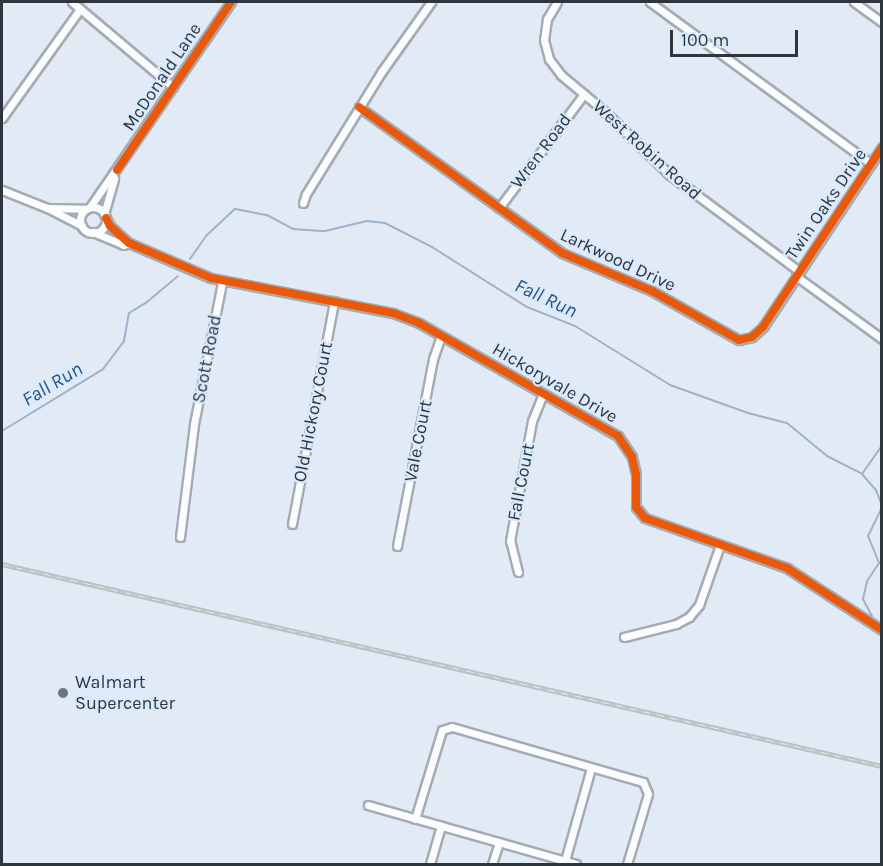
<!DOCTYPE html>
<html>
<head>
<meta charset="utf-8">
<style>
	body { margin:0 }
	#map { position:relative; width:883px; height:866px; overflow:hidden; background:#e2ebf5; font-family:Karla,sans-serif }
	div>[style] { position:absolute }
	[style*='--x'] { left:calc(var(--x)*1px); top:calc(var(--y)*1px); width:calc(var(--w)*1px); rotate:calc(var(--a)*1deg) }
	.stream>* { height:2px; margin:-1px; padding:0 1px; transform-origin:1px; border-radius:1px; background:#9db2cb }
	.roads { filter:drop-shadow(2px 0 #a4abb3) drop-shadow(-2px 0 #a4abb3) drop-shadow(0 2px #a4abb3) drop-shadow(0 -2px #a4abb3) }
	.minor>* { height:7px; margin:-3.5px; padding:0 3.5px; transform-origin:3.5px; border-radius:3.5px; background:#fbfcfe }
	.minor>.ring { margin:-3.5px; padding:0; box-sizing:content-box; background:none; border:7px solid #fbfcfe; border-radius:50% }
	.rail>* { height:4.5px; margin-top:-2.25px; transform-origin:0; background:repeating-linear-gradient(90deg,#daeafd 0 7px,#bdc0c3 0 14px); box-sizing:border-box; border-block:2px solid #bdc0c3 }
	.cycleway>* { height:8px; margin:-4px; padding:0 4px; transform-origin:4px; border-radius:4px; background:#e8590c }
	.dots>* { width:16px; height:16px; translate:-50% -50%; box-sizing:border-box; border:3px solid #daeafd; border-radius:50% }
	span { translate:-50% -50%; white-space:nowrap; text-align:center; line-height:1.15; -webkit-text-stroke:4.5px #daeafd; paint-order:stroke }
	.street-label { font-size:18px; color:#2f353c }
	.poi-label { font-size:18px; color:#2f353c }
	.left { translate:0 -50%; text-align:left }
	.water-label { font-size:20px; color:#2c527d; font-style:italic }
	.frame { position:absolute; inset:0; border:3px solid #2f353c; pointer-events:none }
	.scale { position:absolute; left:670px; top:30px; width:128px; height:27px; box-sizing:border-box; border:3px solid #2f353c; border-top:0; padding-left:8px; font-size:18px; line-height:21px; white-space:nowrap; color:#2f353c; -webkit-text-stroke:4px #daeafd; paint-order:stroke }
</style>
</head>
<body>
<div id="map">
	<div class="stream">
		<i style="--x:190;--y:259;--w:29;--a:-55"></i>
		<i style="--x:207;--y:235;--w:38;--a:-43"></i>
		<i style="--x:235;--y:209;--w:33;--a:11"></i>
		<i style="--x:267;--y:215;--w:30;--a:28"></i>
		<i style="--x:293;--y:229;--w:32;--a:4"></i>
		<i style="--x:325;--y:231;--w:43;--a:-13.4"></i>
		<i style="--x:367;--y:221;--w:18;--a:6"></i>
		<i style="--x:385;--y:223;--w:53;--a:27.1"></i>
		<i style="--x:432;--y:247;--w:112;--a:32.3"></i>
		<i style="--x:527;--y:307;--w:52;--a:21.6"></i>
		<i style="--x:575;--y:326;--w:112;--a:31.8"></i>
		<i style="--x:670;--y:385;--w:83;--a:19.7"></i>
		<i style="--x:748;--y:413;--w:40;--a:14.4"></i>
		<i style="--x:787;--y:423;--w:52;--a:39.5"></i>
		<i style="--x:827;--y:456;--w:39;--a:27"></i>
		<i style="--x:862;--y:474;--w:21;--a:49"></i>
		<i style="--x:876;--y:490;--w:17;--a:69"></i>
		<i style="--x:2;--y:431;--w:119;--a:-31.5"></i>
		<i style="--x:103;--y:369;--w:35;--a:-53"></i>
		<i style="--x:124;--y:341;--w:28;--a:-80"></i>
		<i style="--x:129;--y:313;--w:21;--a:-31"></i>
		<i style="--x:147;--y:302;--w:40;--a:-40"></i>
		<i style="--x:862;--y:474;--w:35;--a:-55"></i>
		<i style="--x:872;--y:616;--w:19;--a:-118"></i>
		<i style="--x:863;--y:599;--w:18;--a:-77"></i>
		<i style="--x:867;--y:581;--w:22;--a:-56"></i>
		<i style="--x:879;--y:563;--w:29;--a:-112"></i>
		<i style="--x:868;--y:536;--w:32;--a:-64"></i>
	</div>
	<div class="roads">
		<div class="minor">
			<i style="--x:72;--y:2;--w:132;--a:40.1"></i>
			<i style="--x:557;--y:2;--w:20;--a:120"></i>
			<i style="--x:547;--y:19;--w:21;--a:98"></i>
			<i style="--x:544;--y:40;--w:20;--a:75"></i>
			<i style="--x:549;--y:59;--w:20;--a:53"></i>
			<i style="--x:561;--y:75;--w:53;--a:39.7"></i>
			<i style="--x:602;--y:109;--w:95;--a:44.1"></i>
			<i style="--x:670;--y:175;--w:161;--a:36.7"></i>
			<i style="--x:650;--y:2;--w:274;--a:36.2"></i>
			<i style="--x:854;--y:2;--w:34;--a:36"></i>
			<i style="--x:359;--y:107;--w:250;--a:35.7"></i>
			<i style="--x:562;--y:253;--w:98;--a:22.9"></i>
			<i style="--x:652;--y:291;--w:100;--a:29.4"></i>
			<i style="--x:739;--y:340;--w:13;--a:-13"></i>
			<i style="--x:752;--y:337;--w:15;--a:-42"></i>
			<i style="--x:763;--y:327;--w:216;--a:-56.5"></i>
			<i style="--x:2;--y:118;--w:134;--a:-54.4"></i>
			<i style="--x:2;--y:190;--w:48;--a:21.8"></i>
			<i style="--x:47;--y:208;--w:39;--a:1"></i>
			<i style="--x:303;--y:203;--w:9;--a:-72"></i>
			<i style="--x:306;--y:194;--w:145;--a:-58.3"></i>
			<i style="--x:382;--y:71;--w:85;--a:-54.6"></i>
			<i style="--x:90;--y:207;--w:249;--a:-55.5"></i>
			<i class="ring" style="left:80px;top:207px;width:19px;height:19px"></i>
			<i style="--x:47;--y:208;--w:39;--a:27"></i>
			<i style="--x:499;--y:208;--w:142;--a:-53.3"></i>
			<i style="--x:104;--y:214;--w:37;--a:-74"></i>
			<i style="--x:106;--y:218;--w:9;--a:63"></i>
			<i style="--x:110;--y:226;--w:25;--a:42"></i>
			<i style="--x:129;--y:243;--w:89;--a:23.1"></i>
			<i style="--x:211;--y:278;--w:185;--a:10.9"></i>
			<i style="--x:393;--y:313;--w:28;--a:21"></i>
			<i style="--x:419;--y:323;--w:229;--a:29.6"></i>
			<i style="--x:618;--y:436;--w:25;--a:56"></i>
			<i style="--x:632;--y:457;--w:17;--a:77"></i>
			<i style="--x:636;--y:474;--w:33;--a:90"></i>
			<i style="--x:636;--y:507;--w:14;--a:51"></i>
			<i style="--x:645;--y:518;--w:151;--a:19.4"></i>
			<i style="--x:787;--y:568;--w:113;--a:33.1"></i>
			<i style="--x:93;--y:232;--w:33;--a:23"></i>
			<i style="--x:123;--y:245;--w:6;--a:-18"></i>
			<i style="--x:796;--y:276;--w:107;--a:36.2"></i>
			<i style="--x:292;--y:524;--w:227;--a:-79.3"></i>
			<i style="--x:180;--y:537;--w:114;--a:-82.9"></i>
			<i style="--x:194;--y:424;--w:145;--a:-78.8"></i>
			<i style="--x:397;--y:546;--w:190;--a:-79.1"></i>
			<i style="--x:433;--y:359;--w:24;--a:-71"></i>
			<i style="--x:518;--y:572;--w:32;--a:-104"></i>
			<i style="--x:510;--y:541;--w:122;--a:-79.6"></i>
			<i style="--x:532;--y:421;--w:29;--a:-68"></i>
			<i style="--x:624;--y:637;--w:54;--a:-14"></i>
			<i style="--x:676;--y:624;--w:15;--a:-28"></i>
			<i style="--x:689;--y:617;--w:16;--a:-50"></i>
			<i style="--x:699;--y:605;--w:64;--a:-70.7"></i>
			<i style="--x:368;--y:805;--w:216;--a:15.8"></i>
			<i style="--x:415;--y:819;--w:93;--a:-73.1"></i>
			<i style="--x:442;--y:730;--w:10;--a:-17"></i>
			<i style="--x:452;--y:727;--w:199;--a:16.1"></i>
			<i style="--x:643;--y:782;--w:13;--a:67"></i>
			<i style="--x:648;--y:794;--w:73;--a:106.7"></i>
			<i style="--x:430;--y:864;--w:40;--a:-74"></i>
			<i style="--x:492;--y:864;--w:23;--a:-72"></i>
			<i style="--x:564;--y:864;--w:100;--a:-74.3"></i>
		</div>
	</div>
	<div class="rail">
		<i style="--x:2;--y:564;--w:903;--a:12.93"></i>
	</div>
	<div class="cycleway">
		<i style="--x:359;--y:107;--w:250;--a:35.7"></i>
		<i style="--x:562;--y:253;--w:98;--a:22.9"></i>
		<i style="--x:652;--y:291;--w:100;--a:29.4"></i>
		<i style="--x:739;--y:340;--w:13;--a:-13"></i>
		<i style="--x:752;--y:337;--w:15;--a:-42"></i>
		<i style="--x:763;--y:327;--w:216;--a:-56.5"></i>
		<i style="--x:117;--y:170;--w:203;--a:-55.8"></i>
		<i style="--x:106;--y:218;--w:9;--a:63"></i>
		<i style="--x:110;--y:226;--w:25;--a:42"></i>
		<i style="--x:129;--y:243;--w:89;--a:23.1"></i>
		<i style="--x:211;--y:278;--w:185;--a:10.9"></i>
		<i style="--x:393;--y:313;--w:28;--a:21"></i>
		<i style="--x:419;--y:323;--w:229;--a:29.6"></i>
		<i style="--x:618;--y:436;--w:25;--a:56"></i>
		<i style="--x:632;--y:457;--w:17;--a:77"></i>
		<i style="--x:636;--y:474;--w:33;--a:90"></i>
		<i style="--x:636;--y:507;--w:14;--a:51"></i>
		<i style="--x:645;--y:518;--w:151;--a:19.4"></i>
		<i style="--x:787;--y:568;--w:113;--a:33.1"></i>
	</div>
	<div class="dots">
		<i style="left:63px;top:693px;background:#6e757d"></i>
	</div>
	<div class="street-label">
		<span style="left:162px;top:77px;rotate:-56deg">McDonald Lane</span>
		<span style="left:647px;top:150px;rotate:42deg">West Robin Road</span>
		<span style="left:541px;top:151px;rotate:-53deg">Wren Road</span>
		<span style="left:826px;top:204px;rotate:-56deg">Twin Oaks Drive</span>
		<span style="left:618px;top:260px;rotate:25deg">Larkwood Drive</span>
		<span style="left:207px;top:359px;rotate:-79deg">Scott Road</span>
		<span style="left:555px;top:383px;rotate:30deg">Hickoryvale Drive</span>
		<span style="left:313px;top:412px;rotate:-79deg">Old Hickory Court</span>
		<span style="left:418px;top:441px;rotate:-79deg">Vale Court</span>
		<span style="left:521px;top:482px;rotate:-79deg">Fall Court</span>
	</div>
	<div class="poi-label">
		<span class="left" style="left:75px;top:693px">Walmart<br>Supercenter</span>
	</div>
	<div class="water-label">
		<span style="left:546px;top:298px;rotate:25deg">Fall Run</span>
		<span style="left:52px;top:384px;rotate:-31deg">Fall Run</span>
	</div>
	<div class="frame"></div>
	<div class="scale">100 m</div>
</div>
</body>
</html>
